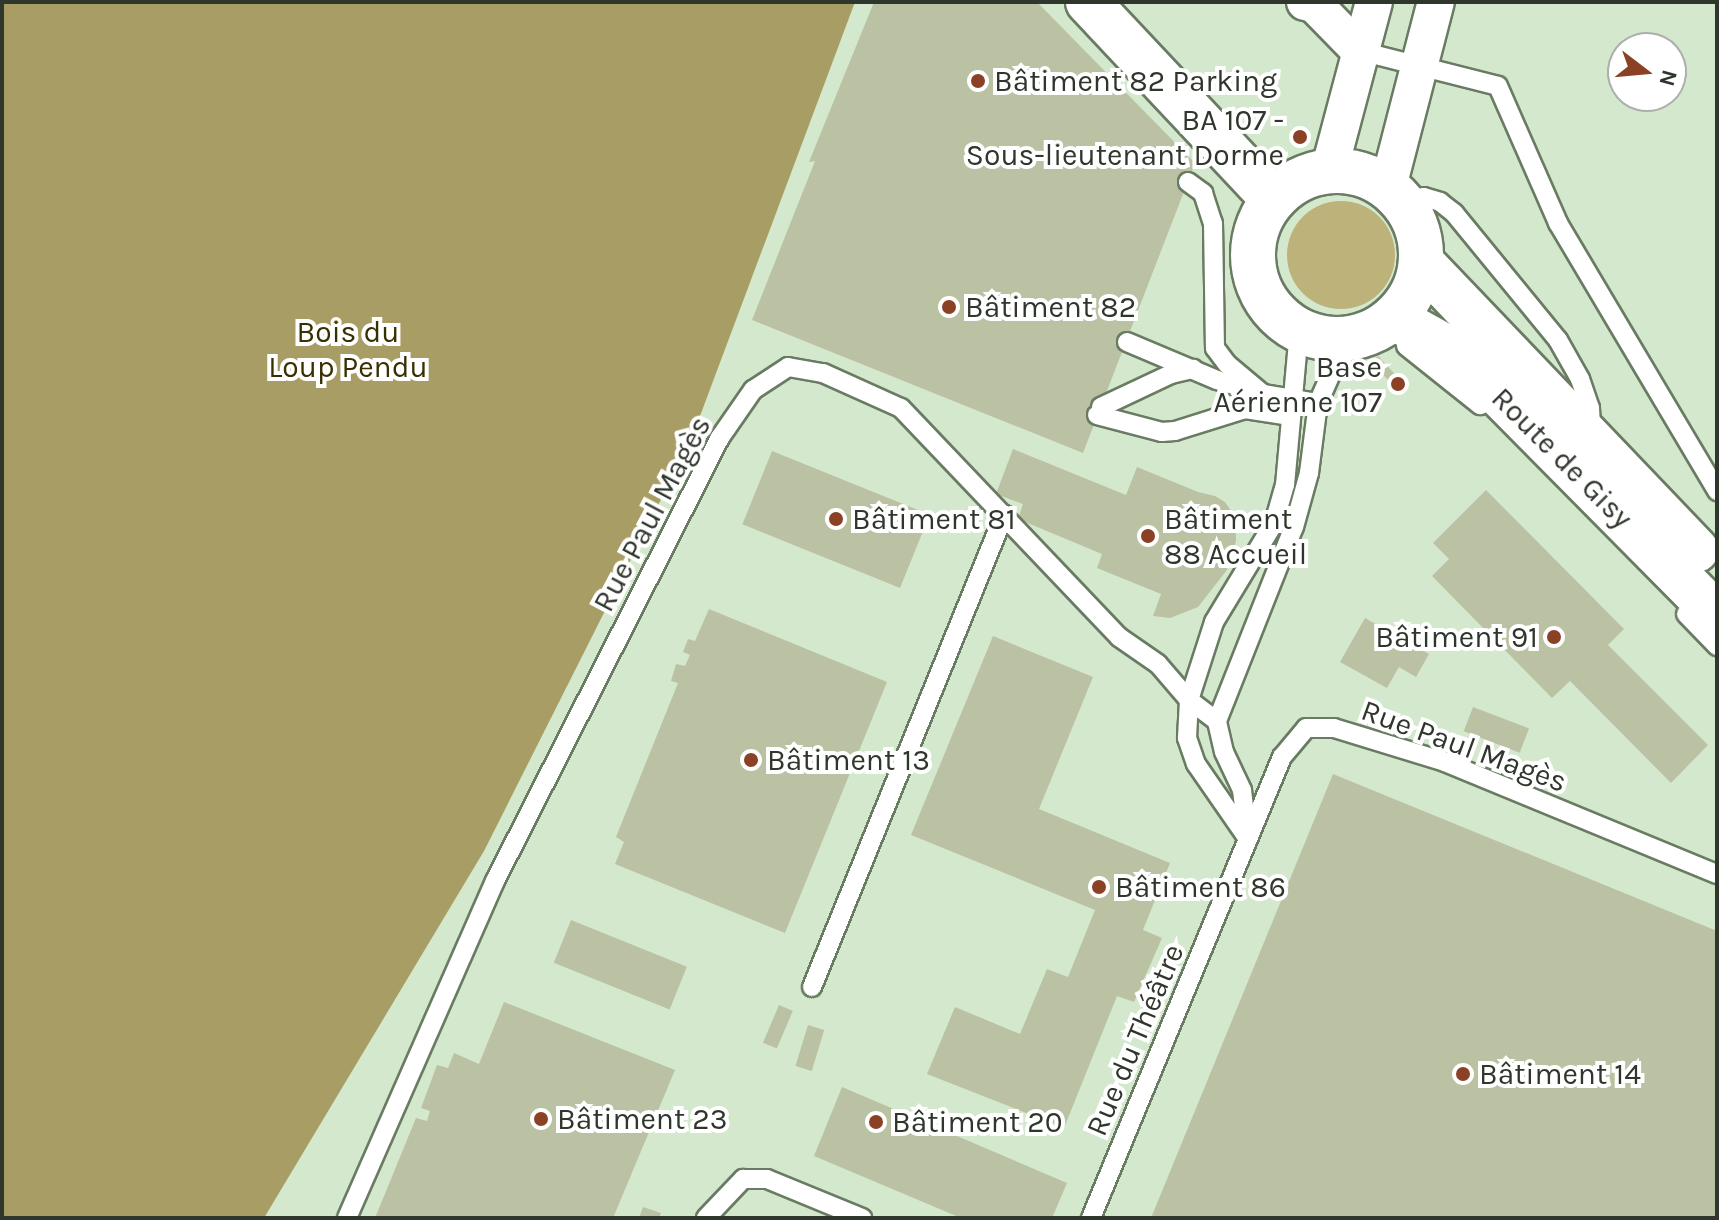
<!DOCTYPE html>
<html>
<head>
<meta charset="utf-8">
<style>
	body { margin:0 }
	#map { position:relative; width:1719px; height:1220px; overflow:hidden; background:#d3e8cc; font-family:Karla,sans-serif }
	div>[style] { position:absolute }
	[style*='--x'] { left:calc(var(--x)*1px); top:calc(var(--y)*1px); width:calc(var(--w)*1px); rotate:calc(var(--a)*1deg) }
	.green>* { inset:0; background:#bdb27a }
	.round { border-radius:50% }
	.forest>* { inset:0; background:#a89d64 }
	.building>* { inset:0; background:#bbc2a3; transform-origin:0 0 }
	.roads { filter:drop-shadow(2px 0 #697b62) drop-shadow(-2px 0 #697b62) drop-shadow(0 2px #697b62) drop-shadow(0 -2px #697b62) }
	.service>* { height:18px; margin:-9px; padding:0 9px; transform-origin:9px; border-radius:9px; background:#fff }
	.minor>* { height:36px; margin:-18px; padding:0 18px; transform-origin:18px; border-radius:18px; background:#fff }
	.tertiary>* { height:44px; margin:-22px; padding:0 22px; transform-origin:22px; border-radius:22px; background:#fff }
	.tertiary>.ring { margin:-22px; padding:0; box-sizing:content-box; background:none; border:44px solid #fff; border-radius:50% }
	.dots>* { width:22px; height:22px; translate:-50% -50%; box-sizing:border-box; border:4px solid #fff; border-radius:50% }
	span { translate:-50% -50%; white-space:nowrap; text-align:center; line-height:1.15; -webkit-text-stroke:8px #fff; paint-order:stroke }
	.poi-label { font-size:30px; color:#2f362c }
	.left { translate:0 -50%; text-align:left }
	.right { translate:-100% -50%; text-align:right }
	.park-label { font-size:30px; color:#383000 }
	.street-label { font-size:30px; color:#2f362c }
	.frame { position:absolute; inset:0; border:4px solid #2f362c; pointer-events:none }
	.north { position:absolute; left:1607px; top:32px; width:80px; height:80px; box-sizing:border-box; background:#fff; border:2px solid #acafab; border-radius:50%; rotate:106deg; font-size:22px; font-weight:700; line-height:32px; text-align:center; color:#2f362c }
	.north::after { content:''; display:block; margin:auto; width:28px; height:36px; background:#8a4124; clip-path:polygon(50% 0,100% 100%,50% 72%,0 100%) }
</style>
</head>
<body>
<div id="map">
	<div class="green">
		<i class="round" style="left:1287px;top:201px;width:108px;height:108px"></i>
	</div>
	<div class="forest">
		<i style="clip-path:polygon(2px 2px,855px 2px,691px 440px,484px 851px,264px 1218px,2px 1218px)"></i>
	</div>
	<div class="building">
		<i style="clip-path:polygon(874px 2px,1037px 2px,1195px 163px,1083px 453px,752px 320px,815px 161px,809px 162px)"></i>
		<i style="left:1378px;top:356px;width:41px;height:9px;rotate:47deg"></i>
		<i style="clip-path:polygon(1013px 449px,1126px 495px,1137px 467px,1198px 492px,1215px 496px,1225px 502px,1236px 518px,1236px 541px,1227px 570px,1198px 607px,1170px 618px,1153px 616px,1161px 594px,1097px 568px,1102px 554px,1018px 519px,1023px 504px,996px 494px)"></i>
		<i style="left:772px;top:451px;width:170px;height:79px;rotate:22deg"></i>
		<i style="clip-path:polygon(1486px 490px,1624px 629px,1608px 645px,1708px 745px,1671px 783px,1570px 681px,1552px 698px,1432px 576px,1449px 559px,1433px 543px)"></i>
		<i style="clip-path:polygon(709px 609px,887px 682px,785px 933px,615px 864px,624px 842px,616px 837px,678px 683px,671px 681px,676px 664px,685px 666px,690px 655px,683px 652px,688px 639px,695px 641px)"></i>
		<i style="clip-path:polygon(1365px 618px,1429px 654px,1416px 677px,1399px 667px,1387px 688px,1340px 662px)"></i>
		<i style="clip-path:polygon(993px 636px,1093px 677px,1039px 809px,1170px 863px,1143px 930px,1162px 938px,1134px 1002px,1117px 996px,1064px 1128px,927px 1074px,955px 1007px,1020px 1034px,1047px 969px,1068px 977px,1095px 910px,911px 835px)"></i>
		<i style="left:1473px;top:707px;width:60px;height:26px;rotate:21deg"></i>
		<i style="clip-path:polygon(1333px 774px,1717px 931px,1717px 1218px,1151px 1218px)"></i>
		<i style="left:571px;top:920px;width:125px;height:46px;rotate:22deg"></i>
		<i style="clip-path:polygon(504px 1002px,675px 1070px,613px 1218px,375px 1218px,416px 1118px,427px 1121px,430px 1111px,421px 1108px,437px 1065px,448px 1068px,454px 1053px,479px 1064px)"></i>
		<i style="left:779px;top:1005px;width:15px;height:41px;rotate:23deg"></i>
		<i style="left:808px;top:1025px;width:17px;height:43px;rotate:17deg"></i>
		<i style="clip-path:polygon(842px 1087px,1067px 1183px,1052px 1218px,961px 1218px,814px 1156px)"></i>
		<i style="clip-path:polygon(643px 1207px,661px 1213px,659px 1218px,639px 1218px)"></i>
	</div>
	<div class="roads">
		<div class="service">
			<i style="--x:1360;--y:51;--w:142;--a:14.2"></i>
			<i style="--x:1498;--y:86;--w:150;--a:66.3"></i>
			<i style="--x:1558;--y:223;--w:312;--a:59.3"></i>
			<i style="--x:1188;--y:182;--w:19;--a:36"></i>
			<i style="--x:1203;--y:193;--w:32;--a:72"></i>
			<i style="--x:1213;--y:223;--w:125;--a:89.1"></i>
			<i style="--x:1215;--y:348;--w:20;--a:53"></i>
			<i style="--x:1227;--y:364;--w:47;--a:39.8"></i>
			<i style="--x:1400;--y:200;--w:24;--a:-7"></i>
			<i style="--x:1424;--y:197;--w:17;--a:17"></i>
			<i style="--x:1440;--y:202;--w:18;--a:38"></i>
			<i style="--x:1454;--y:213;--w:164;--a:50.7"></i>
			<i style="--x:1558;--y:340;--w:45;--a:60.6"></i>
			<i style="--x:1580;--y:379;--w:31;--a:71"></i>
			<i style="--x:1590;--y:408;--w:21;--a:87"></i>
			<i style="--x:1127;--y:342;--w:98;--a:22.9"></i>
			<i style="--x:1217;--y:380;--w:48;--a:16.9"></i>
			<i style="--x:1263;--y:394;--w:56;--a:9.3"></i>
			<i style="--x:1406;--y:346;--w:95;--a:38.6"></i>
			<i style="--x:1101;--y:407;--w:77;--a:-25.2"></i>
			<i style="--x:1171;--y:374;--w:23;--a:-13"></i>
			<i style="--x:1097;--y:415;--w:67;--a:14.7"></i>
			<i style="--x:1162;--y:432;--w:13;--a:-4"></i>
			<i style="--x:1175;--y:431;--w:73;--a:-17.4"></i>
			<i style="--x:1245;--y:409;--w:46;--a:8.8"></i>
			<i style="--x:1686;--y:614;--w:45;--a:45.9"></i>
			<i style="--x:1247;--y:832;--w:42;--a:-96.8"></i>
			<i style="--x:1242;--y:790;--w:42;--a:-115.3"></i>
			<i style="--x:1224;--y:752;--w:32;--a:-103"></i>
			<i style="--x:1217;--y:721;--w:209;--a:-68.4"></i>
			<i style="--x:1294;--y:527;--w:56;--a:-74.5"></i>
			<i style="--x:1309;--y:473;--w:71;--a:-82.7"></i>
			<i style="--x:1318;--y:403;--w:35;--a:-66"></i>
			<i style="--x:1332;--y:371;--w:43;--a:-52.6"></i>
			<i style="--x:1248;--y:839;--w:91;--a:-124.7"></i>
			<i style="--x:1196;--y:764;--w:28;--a:-109"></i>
			<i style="--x:1187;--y:738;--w:38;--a:-87"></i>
			<i style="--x:1189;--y:700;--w:82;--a:-72.2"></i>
			<i style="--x:1214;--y:622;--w:116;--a:-58.8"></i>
			<i style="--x:1274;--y:523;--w:40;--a:-74"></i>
			<i style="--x:1285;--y:485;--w:155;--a:-84.8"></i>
			<i style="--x:812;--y:987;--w:510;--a:-67.86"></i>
			<i style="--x:347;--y:1218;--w:368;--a:-66.3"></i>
			<i style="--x:495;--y:881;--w:496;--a:-63.1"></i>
			<i style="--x:719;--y:439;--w:60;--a:-55.2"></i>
			<i style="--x:753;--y:390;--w:42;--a:-33.3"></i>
			<i style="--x:788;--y:367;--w:36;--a:10"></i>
			<i style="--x:823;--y:373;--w:85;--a:24.2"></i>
			<i style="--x:901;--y:408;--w:316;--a:46.4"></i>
			<i style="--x:1119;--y:637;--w:47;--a:34.7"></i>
			<i style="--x:1158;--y:664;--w:48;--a:49.3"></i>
			<i style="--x:1189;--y:700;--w:35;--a:37"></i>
			<i style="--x:706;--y:1218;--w:54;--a:-46.5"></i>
			<i style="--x:743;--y:1179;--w:24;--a:0"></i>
			<i style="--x:767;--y:1179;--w:103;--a:22.3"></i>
			<i style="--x:1091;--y:1218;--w:499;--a:-67.5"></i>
			<i style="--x:1282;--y:757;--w:38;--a:-50"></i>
			<i style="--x:1306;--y:728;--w:28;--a:0"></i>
			<i style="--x:1334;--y:728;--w:116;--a:17"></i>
			<i style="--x:1445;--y:762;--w:294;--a:22.4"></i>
		</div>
		<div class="minor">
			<i style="--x:1305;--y:2;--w:9;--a:13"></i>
			<i style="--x:1314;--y:4;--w:66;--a:45.6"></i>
			<i style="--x:1329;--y:171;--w:175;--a:-75.1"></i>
			<i style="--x:1388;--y:187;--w:191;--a:-75.5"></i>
		</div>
		<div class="tertiary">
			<i style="--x:1088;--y:2;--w:270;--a:46.8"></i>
			<i class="ring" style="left:1253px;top:171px;width:124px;height:124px"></i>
			<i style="--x:1422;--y:263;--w:397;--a:46.3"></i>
			<i style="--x:1394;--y:318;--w:74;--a:29"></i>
			<i style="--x:1459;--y:354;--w:367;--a:45.3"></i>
		</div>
	</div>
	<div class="dots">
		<i style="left:978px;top:81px;background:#8a4124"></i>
		<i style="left:1300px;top:137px;background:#8a4124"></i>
		<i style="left:949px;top:307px;background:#8a4124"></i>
		<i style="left:1398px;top:384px;background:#8a4124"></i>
		<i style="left:836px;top:519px;background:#8a4124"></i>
		<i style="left:1148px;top:536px;background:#8a4124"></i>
		<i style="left:1554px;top:637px;background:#8a4124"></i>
		<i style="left:751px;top:760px;background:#8a4124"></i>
		<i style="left:1099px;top:887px;background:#8a4124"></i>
		<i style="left:1463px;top:1074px;background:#8a4124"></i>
		<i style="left:541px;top:1119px;background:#8a4124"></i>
		<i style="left:876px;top:1122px;background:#8a4124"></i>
	</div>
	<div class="poi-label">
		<span class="left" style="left:994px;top:81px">Bâtiment 82 Parking</span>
		<span class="right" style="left:1284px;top:137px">BA 107 -<br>Sous-lieutenant Dorme</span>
		<span class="left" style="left:965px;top:307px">Bâtiment 82</span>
		<span class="right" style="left:1382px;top:384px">Base<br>Aérienne 107</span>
		<span class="left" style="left:852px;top:519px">Bâtiment 81</span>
		<span class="left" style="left:1164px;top:536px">Bâtiment<br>88 Accueil</span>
		<span class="right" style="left:1538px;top:637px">Bâtiment 91</span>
		<span class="left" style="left:767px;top:760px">Bâtiment 13</span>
		<span class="left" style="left:1115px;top:887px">Bâtiment 86</span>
		<span class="left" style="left:1479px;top:1074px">Bâtiment 14</span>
		<span class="left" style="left:557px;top:1119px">Bâtiment 23</span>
		<span class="left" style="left:892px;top:1122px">Bâtiment 20</span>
	</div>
	<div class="park-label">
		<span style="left:348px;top:349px">Bois du<br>Loup Pendu</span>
	</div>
	<div class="street-label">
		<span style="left:1562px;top:458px;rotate:45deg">Route de Gisy</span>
		<span style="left:652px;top:514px;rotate:-62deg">Rue Paul Magès</span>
		<span style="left:1464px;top:746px;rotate:20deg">Rue Paul Magès</span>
		<span style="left:1135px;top:1040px;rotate:-67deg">Rue du Théâtre</span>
	</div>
	<div class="frame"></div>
	<div class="north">N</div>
</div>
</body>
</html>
